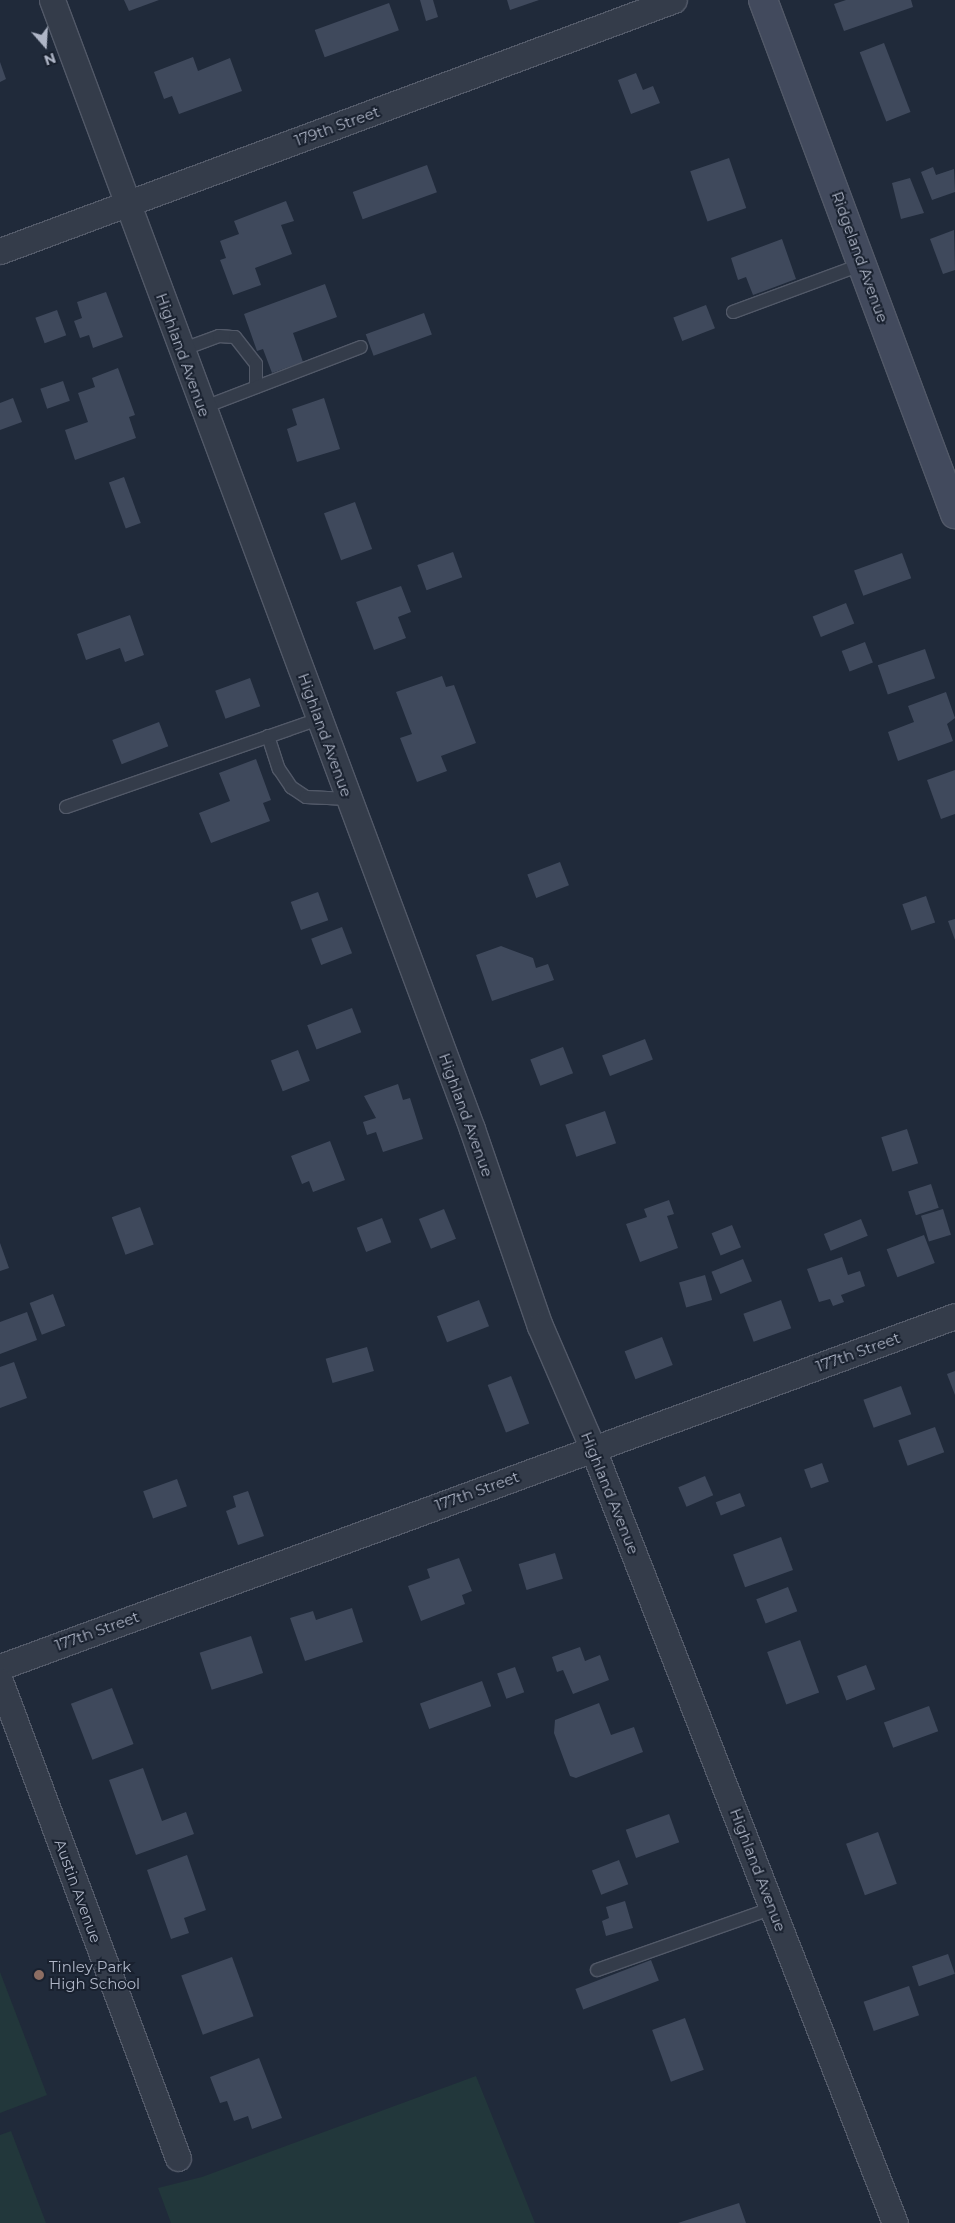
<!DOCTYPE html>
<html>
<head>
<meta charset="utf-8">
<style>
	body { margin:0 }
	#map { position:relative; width:955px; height:2223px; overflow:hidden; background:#202a3a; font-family:Montserrat,sans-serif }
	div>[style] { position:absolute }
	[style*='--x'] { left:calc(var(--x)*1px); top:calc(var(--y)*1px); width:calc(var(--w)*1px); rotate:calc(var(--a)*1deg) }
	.green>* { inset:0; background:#22373b }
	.building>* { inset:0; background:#3f495c; transform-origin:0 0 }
	.roads { filter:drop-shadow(1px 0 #525968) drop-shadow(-1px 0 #525968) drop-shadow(0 1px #525968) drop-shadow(0 -1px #525968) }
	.lane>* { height:12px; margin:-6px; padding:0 6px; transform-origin:6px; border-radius:6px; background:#343c4a }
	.street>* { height:25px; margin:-12.5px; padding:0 12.5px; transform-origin:12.5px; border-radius:12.5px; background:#343c4a }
	.secondary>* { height:28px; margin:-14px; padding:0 14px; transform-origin:14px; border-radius:14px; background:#424a5d }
	.dots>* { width:14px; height:14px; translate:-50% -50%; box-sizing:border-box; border:2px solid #19212f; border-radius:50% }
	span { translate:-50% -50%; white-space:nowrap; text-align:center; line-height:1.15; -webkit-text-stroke:4px #19212f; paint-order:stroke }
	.street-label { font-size:15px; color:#afb6c7 }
	.poi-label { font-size:15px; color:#afb6c7 }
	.left { translate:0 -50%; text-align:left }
	.north { position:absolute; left:20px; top:20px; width:50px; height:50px; -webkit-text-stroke:4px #19212f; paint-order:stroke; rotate:161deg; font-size:14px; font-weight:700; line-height:20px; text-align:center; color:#afb6c7 }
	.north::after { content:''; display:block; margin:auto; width:18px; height:22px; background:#afb6c7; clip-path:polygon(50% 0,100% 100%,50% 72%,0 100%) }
</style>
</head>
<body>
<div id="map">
	<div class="green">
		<i style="clip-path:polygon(0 1972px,47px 2095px,0 2113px)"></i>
		<i style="clip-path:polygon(476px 2076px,535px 2223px,171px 2223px,158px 2188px,202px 2177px)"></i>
		<i style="clip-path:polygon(11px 2131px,46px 2223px,0 2223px,0 2135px)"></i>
	</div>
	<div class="building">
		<i style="clip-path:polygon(124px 0,159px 0,129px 11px)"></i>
		<i style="clip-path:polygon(420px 0,433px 0,438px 17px,426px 21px)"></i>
		<i style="clip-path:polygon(507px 0,539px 0,510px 10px)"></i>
		<i style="clip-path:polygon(846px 0,911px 0,913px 7px,844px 31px,834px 4px)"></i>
		<i style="left:389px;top:3px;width:29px;height:79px;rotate:70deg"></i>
		<i style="left:884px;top:43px;width:74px;height:26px;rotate:69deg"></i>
		<i style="clip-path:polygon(193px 57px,198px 71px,230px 58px,242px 91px,179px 114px,172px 96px,164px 99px,154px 72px)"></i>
		<i style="clip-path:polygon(0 62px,6px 79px,0 82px)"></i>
		<i style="clip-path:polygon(636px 73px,643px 90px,653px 86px,660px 103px,631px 114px,618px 80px)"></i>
		<i style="left:729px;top:158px;width:53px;height:41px;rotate:71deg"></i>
		<i style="left:427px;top:165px;width:29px;height:79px;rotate:70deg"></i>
		<i style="clip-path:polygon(933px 167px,936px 175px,954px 169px,955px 192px,932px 200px,921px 172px)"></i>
		<i style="clip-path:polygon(910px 178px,924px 213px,901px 219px,892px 183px)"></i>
		<i style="clip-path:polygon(286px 201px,294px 221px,281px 225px,292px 254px,255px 268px,261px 285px,233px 295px,220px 260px,226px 258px,220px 241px,239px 234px,234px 221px)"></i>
		<i style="clip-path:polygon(954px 230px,955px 270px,943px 274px,930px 239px)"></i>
		<i style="clip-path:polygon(782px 239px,796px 279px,753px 295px,746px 277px,738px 280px,731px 258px)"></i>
		<i style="clip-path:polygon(325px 284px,337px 317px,293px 333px,303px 362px,272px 373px,263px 349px,257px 351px,244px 314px)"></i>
		<i style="clip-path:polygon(106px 292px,123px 337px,93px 348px,89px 335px,80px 338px,74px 321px,82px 318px,77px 302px)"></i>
		<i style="left:706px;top:305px;width:25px;height:35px;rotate:69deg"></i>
		<i style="left:57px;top:310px;width:27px;height:23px;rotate:70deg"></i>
		<i style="left:424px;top:313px;width:23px;height:62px;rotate:70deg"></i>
		<i style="clip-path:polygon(118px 368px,135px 415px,129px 417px,136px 438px,75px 460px,65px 430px,88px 422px,78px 393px,95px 387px,92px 378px)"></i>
		<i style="left:63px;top:381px;width:21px;height:24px;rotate:71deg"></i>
		<i style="clip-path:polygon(13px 398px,22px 422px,0 430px,0 403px)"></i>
		<i style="clip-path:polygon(324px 398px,340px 449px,297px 462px,287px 429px,297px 425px,292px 409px)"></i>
		<i style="left:124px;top:477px;width:49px;height:16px;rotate:70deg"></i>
		<i style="left:355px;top:502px;width:50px;height:33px;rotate:70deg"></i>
		<i style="left:453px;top:552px;width:27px;height:38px;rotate:70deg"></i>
		<i style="left:902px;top:553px;width:27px;height:51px;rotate:70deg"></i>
		<i style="clip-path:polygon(401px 586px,411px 612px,398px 617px,406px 638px,374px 650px,356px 602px)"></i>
		<i style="left:846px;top:603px;width:22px;height:36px;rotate:68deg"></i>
		<i style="clip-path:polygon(130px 615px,144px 655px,125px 662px,120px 648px,86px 660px,77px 634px)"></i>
		<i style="left:865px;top:642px;width:22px;height:25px;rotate:69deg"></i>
		<i style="left:925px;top:649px;width:31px;height:50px;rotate:71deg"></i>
		<i style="clip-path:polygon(442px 676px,446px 687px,454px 685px,476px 743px,441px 756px,447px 771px,417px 782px,400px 738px,412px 734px,396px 692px)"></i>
		<i style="left:250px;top:678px;width:30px;height:37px;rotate:70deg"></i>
		<i style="clip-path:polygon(946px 692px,955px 718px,947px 724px,953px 741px,898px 761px,888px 732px,914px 722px,908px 706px)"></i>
		<i style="left:159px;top:722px;width:26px;height:50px;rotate:69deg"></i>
		<i style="clip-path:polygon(256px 759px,271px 800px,263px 803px,270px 821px,211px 843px,199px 813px,230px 801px,219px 773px)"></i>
		<i style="clip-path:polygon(955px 770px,955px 814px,941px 819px,927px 780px)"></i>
		<i style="left:560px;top:862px;width:25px;height:35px;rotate:69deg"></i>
		<i style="left:318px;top:892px;width:30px;height:29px;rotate:70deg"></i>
		<i style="left:926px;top:896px;width:28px;height:25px;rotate:71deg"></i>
		<i style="clip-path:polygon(955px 919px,955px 940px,948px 921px)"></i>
		<i style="left:342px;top:927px;width:28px;height:33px;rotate:69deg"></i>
		<i style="clip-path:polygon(501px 946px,533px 958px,536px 968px,548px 964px,554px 980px,492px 1001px,476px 955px)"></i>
		<i style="left:352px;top:1008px;width:26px;height:48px;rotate:69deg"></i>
		<i style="left:645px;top:1039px;width:22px;height:46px;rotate:69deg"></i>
		<i style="left:563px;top:1047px;width:28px;height:35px;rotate:69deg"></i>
		<i style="left:298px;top:1050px;width:33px;height:29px;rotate:69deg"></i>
		<i style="clip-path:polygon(398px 1084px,403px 1100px,410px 1098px,423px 1139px,383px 1152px,376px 1132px,367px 1135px,363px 1122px,376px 1118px,364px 1096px)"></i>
		<i style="left:605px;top:1111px;width:34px;height:42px;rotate:71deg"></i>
		<i style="left:907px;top:1129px;width:36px;height:27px;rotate:72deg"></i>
		<i style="clip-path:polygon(330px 1141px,345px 1180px,313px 1192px,309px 1181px,302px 1184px,291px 1156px)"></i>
		<i style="left:931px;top:1184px;width:25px;height:24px;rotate:72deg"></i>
		<i style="clip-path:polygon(669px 1200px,674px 1214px,667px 1216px,678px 1248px,640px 1262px,626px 1224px,647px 1217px,644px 1209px)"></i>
		<i style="left:140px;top:1207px;width:40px;height:30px;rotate:70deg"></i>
		<i style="left:444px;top:1209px;width:32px;height:27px;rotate:68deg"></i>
		<i style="left:943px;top:1209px;width:27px;height:23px;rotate:73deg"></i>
		<i style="left:382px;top:1218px;width:26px;height:27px;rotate:69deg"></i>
		<i style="left:861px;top:1219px;width:18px;height:40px;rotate:68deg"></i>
		<i style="left:732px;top:1225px;width:24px;height:22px;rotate:68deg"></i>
		<i style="left:924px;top:1235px;width:30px;height:40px;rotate:69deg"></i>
		<i style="clip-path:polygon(0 1243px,9px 1268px,0 1271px)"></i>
		<i style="clip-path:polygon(842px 1257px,848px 1275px,860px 1271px,865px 1286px,841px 1295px,844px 1302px,833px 1306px,830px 1299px,819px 1302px,807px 1269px)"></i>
		<i style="left:743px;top:1259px;width:24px;height:34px;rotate:68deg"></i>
		<i style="left:705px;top:1275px;width:26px;height:27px;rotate:74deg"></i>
		<i style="left:53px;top:1294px;width:34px;height:25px;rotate:69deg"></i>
		<i style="left:479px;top:1300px;width:28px;height:45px;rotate:69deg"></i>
		<i style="left:781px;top:1300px;width:30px;height:40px;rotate:70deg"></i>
		<i style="clip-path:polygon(27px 1312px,37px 1340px,0 1354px,0 1322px)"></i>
		<i style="left:662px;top:1337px;width:30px;height:40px;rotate:69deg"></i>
		<i style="left:367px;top:1347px;width:25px;height:43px;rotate:74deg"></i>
		<i style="clip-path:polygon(14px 1362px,27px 1398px,0 1408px,0 1367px)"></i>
		<i style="clip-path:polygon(955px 1371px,955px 1395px,947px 1374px)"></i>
		<i style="left:511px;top:1376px;width:51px;height:25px;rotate:69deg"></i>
		<i style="left:901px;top:1386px;width:30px;height:40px;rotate:70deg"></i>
		<i style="left:935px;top:1427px;width:27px;height:39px;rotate:70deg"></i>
		<i style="left:822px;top:1463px;width:20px;height:19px;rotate:70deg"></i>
		<i style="left:705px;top:1476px;width:21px;height:29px;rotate:67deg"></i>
		<i style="left:177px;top:1479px;width:29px;height:36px;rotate:70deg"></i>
		<i style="clip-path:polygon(248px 1491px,264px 1536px,238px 1545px,226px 1511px,236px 1507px,233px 1496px)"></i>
		<i style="left:740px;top:1493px;width:14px;height:26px;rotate:69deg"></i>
		<i style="left:781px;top:1537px;width:35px;height:51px;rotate:70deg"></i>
		<i style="left:555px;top:1553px;width:27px;height:38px;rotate:73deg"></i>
		<i style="clip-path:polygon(459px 1558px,472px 1591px,462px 1595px,465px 1604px,421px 1621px,408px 1586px,430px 1578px,427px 1569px)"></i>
		<i style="left:788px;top:1587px;width:26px;height:34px;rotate:69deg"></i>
		<i style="clip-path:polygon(352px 1608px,363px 1642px,305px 1661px,290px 1618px,313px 1611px,316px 1620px)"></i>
		<i style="left:251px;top:1636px;width:39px;height:54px;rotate:72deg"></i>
		<i style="left:800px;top:1640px;width:56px;height:35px;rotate:70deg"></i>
		<i style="clip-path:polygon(580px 1647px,585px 1661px,600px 1655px,609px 1680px,573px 1694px,563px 1670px,557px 1672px,552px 1657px)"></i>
		<i style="left:866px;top:1665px;width:26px;height:31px;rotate:69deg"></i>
		<i style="left:515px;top:1667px;width:27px;height:19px;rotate:70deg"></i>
		<i style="left:482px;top:1681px;width:27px;height:66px;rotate:70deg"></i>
		<i style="left:112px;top:1688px;width:60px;height:44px;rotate:69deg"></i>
		<i style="clip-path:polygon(599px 1703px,611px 1735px,634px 1727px,643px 1752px,576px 1778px,570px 1776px,554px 1733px,555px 1720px)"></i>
		<i style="left:929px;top:1706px;width:27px;height:48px;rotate:70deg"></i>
		<i style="clip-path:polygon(143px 1768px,162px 1821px,186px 1812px,194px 1834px,136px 1855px,109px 1780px)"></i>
		<i style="left:669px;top:1814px;width:30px;height:46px;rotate:70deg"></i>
		<i style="left:878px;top:1832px;width:55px;height:34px;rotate:70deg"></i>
		<i style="clip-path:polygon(187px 1855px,206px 1910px,184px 1918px,189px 1933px,171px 1939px,147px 1870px)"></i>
		<i style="left:619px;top:1860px;width:26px;height:29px;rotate:69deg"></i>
		<i style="clip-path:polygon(625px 1901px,633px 1928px,606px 1936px,602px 1921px,609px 1918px,606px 1907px)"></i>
		<i style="left:948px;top:1954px;width:21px;height:38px;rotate:71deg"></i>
		<i style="left:232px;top:1957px;width:63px;height:54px;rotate:70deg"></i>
		<i style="left:651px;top:1960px;width:22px;height:81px;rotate:69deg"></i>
		<i style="left:909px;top:1986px;width:31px;height:48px;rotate:71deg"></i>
		<i style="left:685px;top:2018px;width:55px;height:35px;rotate:70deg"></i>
		<i style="clip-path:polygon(259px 2058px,282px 2118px,252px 2129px,248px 2116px,234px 2121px,227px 2101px,220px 2103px,210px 2077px)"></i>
		<i style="clip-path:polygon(739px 2203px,746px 2223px,678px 2223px)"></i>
	</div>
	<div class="roads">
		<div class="lane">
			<i style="--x:733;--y:312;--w:139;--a:-20.3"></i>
			<i style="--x:181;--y:350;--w:40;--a:-20.2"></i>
			<i style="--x:219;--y:336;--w:16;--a:4"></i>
			<i style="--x:235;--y:337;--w:34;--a:52"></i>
			<i style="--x:256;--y:364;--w:23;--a:90"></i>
			<i style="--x:202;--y:408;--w:170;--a:-21"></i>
			<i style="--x:268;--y:736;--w:35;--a:72"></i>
			<i style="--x:279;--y:769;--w:22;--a:56"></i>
			<i style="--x:291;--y:787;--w:18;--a:34"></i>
			<i style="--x:306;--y:797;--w:43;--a:2.7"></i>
			<i style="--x:66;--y:807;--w:268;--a:-19.2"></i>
			<i style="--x:597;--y:1970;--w:187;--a:-19.4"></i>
		</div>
		<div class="street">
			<i style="--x:52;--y:0;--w:1205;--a:69.59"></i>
			<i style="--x:472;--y:1129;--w:208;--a:71"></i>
			<i style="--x:540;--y:1326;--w:134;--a:66.7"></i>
			<i style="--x:593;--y:1449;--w:831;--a:68.69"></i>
			<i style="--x:0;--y:251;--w:719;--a:-20.43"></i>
			<i style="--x:0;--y:1667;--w:1017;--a:-20.18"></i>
			<i style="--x:0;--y:1681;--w:509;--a:69.54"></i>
		</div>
		<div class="secondary">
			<i style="--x:763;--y:0;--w:549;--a:69.52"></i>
		</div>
	</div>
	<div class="dots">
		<i style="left:39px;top:1975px;background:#8d6e63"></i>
	</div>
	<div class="street-label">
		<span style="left:337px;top:126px;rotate:-20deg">179th Street</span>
		<span style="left:860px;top:257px;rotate:70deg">Ridgeland Avenue</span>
		<span style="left:183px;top:355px;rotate:70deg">Highland Avenue</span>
		<span style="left:325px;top:735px;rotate:70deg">Highland Avenue</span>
		<span style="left:466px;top:1115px;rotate:70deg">Highland Avenue</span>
		<span style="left:858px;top:1352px;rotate:-20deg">177th Street</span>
		<span style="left:477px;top:1491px;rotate:-20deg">177th Street</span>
		<span style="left:610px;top:1493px;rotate:68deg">Highland Avenue</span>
		<span style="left:97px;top:1631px;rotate:-20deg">177th Street</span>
		<span style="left:758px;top:1870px;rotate:69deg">Highland Avenue</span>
		<span style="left:78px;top:1891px;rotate:70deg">Austin Avenue</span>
	</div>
	<div class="poi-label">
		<span class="left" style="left:49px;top:1975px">Tinley Park<br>High School</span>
	</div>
	<div class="north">N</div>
</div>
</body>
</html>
